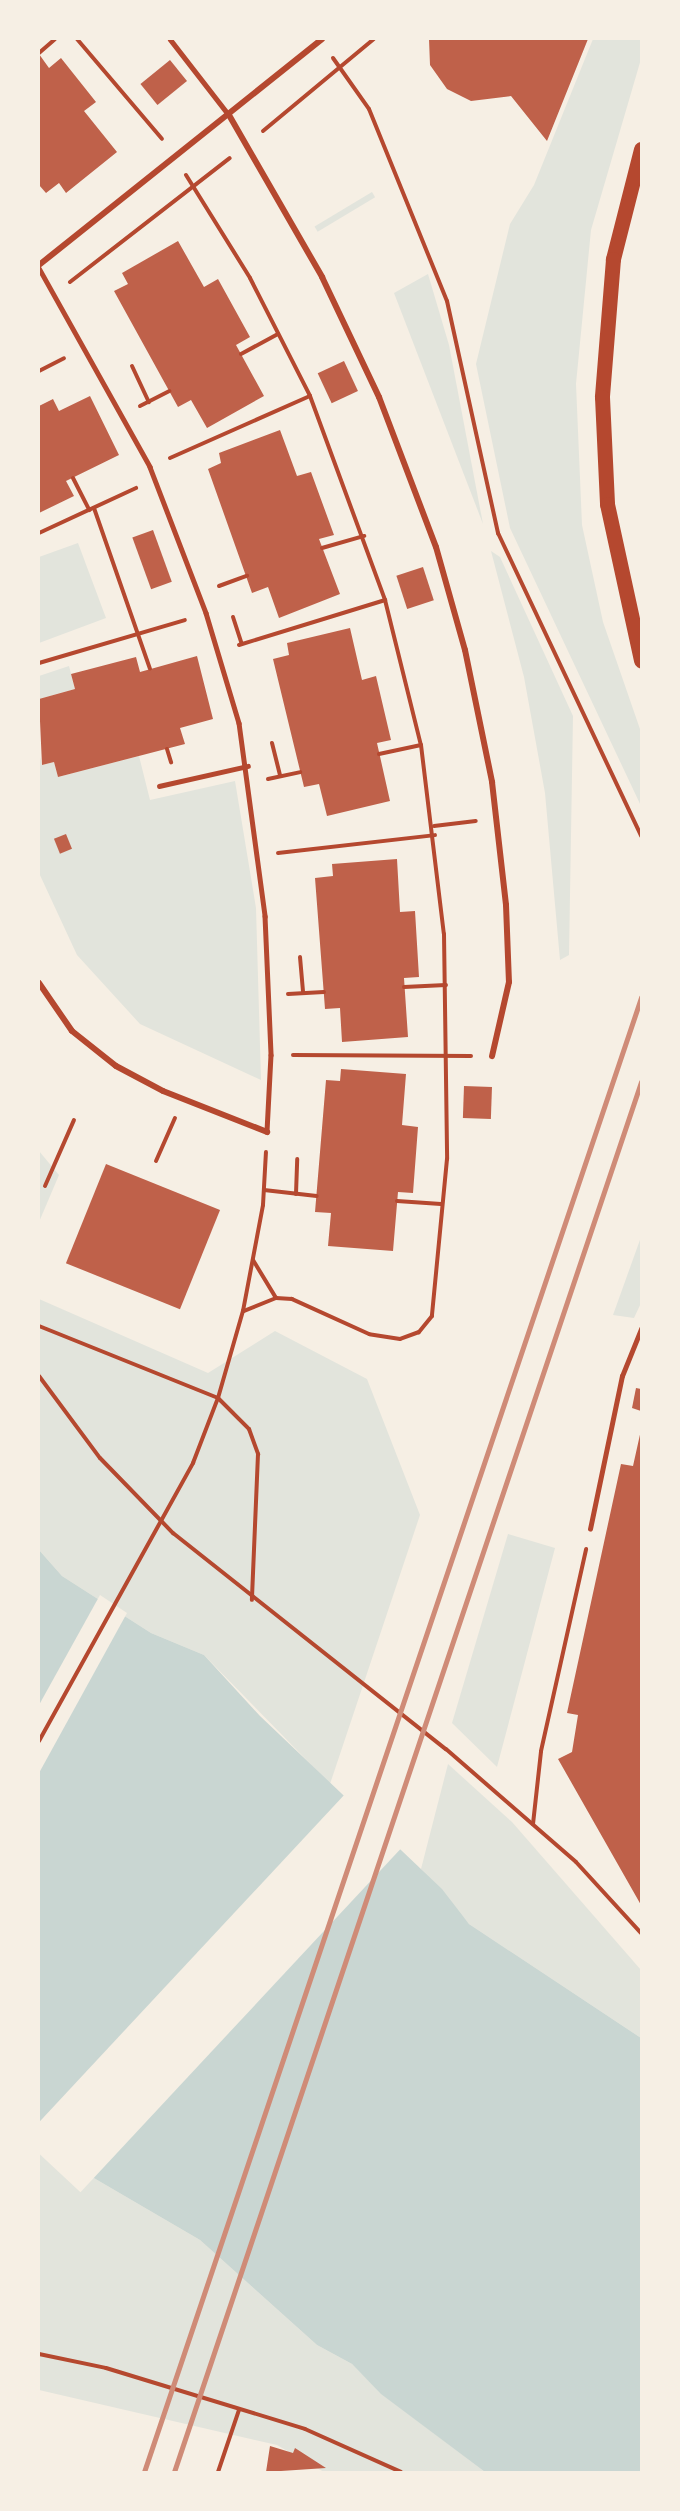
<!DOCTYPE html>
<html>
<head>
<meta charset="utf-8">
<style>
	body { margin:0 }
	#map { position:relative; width:680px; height:2511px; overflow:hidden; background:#f6efe4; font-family:Lato,sans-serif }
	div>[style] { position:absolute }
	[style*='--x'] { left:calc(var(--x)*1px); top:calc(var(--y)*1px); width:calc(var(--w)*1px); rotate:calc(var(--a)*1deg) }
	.green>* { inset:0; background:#e2e4dc; transform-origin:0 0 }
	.water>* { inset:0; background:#c9d6d2 }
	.pier>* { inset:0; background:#f6efe4; transform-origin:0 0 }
	.building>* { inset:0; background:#bf614a; transform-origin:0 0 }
	.path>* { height:4px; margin:-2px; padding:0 2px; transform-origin:2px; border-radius:2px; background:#b5482f }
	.service>* { height:4.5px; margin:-2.25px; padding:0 2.25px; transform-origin:2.25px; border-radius:2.25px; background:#b5482f }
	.minor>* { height:6px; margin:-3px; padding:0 3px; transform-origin:3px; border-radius:3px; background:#b5482f }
	.primary>* { height:15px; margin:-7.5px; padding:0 7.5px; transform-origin:7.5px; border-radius:7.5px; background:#b5482f }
	.rail>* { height:4.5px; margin:-2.25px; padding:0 2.25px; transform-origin:2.25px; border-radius:2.25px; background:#cf8b77 }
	span { translate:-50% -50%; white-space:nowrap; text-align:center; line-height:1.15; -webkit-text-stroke:6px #f6efe4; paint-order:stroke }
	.frame { position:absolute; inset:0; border:40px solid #f6efe4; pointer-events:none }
</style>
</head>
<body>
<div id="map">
	<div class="green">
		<i style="clip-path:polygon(593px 39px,641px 39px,641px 59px,591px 230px,576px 384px,582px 525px,603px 622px,641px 732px,641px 806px,510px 528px,476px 364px,510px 224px,534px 185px)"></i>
		<i style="left:372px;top:192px;width:6px;height:67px;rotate:59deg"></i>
		<i style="clip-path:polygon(428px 274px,449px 345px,483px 524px,394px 293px)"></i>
		<i style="clip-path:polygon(78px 543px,106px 618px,39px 643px,39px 557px)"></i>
		<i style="clip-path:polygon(491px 551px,500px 557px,573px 716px,569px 955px,560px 960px,545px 793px,524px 677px)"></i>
		<i style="clip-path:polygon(69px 666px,75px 689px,39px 699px,39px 676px)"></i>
		<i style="clip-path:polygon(39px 753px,42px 765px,54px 762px,58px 777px,139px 756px,150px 800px,235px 781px,256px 908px,261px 1080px,140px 1024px,77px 955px,39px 873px)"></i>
		<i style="clip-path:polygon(39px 1151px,59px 1175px,39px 1222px)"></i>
		<i style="clip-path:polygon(641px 1237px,641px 1303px,634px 1318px,613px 1315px)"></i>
		<i style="clip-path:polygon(39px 1299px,208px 1373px,275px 1331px,367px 1379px,420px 1515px,330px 1784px,204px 1655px,151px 1633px,62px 1576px,39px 1550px)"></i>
		<i style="clip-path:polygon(508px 1534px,555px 1548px,497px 1767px,452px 1723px)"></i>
		<i style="clip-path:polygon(448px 1764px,512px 1822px,641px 1970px,641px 2038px,469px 1924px,421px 1869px)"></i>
		<i style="clip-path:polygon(39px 2146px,200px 2240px,317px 2345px,352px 2364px,382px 2394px,485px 2472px,324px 2472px,277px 2445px,39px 2390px)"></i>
	</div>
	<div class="water">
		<i style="clip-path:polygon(39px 1550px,62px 1576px,151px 1633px,204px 1655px,260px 1716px,442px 1889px,469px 1924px,641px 2038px,641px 2472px,485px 2472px,381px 2394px,352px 2364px,317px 2345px,200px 2240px,39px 2146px)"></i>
	</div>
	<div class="pier">
		<i style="clip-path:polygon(100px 1595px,127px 1613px,39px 1773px,39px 1705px)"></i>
		<i style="left:346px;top:1793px;width:78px;height:473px;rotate:43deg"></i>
	</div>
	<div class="building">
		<i style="clip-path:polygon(429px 39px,588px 39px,547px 141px,511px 96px,471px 101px,447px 89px,430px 65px)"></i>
		<i style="clip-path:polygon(39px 54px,49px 68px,61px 58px,96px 102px,84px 111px,117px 152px,66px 193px,59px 183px,46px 193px,39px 185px)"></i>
		<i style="left:170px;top:60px;width:27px;height:38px;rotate:51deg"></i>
		<i style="clip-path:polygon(178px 241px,204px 287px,218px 279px,250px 337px,236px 345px,264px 396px,207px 428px,191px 400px,178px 407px,114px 291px,128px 284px,122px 273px)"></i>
		<i style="left:344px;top:361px;width:33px;height:29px;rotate:65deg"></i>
		<i style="clip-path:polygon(90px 396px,119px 455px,66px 481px,74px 496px,39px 513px,39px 406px,53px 399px,59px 411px)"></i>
		<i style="clip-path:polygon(280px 430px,297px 476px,311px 472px,334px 535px,319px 539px,340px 594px,279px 618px,268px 587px,252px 593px,208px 469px,221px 463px,219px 453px)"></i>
		<i style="left:153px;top:530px;width:55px;height:22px;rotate:70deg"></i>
		<i style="left:423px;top:567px;width:35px;height:28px;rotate:72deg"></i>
		<i style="clip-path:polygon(350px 628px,362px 680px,376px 676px,391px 740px,377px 743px,390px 801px,327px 816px,319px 784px,304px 787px,273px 659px,289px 655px,287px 643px)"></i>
		<i style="clip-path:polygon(197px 656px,213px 719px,180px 728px,185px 744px,58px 777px,54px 762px,42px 765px,39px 699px,75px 689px,71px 674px,136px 657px,140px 672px)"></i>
		<i style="left:66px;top:834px;width:16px;height:13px;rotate:68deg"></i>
		<i style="clip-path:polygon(397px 859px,400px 912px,415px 911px,419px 977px,404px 978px,408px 1037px,342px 1042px,340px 1008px,325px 1009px,315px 878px,333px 876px,332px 864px)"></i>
		<i style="clip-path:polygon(341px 1069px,406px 1074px,402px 1125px,418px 1127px,413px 1193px,398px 1192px,393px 1251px,328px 1246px,331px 1213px,315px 1212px,326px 1080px,340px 1081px)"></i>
		<i style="left:464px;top:1086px;width:28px;height:32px;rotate:2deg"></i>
		<i style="left:106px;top:1164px;width:123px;height:107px;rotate:22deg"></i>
		<i style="clip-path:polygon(636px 1388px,641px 1389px,641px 1411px,632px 1408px)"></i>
		<i style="clip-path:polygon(641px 1430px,641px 1905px,558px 1759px,572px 1752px,578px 1715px,567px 1713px,621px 1464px,633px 1466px)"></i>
		<i style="clip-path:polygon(270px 2446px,293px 2453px,295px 2448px,326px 2468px,266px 2472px)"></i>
	</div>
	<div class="path">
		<i style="--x:77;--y:39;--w:131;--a:49.6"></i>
		<i style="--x:39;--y:53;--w:21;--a:-41"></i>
		<i style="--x:333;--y:58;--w:62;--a:54.8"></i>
		<i style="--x:369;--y:109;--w:207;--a:67.9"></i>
		<i style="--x:447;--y:301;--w:238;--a:77.6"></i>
		<i style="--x:498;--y:533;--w:335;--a:64.7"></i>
		<i style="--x:263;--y:131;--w:144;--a:-39.7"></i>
		<i style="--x:186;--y:175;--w:121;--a:58.1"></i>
		<i style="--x:250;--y:278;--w:132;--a:63"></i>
		<i style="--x:310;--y:396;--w:217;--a:69.8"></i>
		<i style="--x:385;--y:600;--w:149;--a:76.1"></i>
		<i style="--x:421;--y:745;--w:190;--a:83.1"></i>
		<i style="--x:444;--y:934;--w:225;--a:89.2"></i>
		<i style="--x:447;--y:1159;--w:158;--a:95.5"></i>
		<i style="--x:432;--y:1316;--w:21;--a:129"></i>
		<i style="--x:419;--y:1332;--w:20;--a:160"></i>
		<i style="--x:400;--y:1339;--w:31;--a:-171"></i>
		<i style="--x:369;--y:1334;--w:85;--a:-155.6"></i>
		<i style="--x:292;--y:1299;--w:16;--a:-176"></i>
		<i style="--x:276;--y:1298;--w:35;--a:158"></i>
		<i style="--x:70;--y:282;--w:202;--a:-37.8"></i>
		<i style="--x:241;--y:354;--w:42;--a:-28.4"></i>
		<i style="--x:132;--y:366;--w:40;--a:65"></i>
		<i style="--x:39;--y:371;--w:28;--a:-27"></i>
		<i style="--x:140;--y:406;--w:33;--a:-27"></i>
		<i style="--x:170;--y:458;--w:153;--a:-23.9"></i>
		<i style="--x:73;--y:478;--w:36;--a:63"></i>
		<i style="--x:94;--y:508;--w:170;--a:70.8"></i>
		<i style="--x:39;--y:533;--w:107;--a:-24.9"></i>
		<i style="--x:322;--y:548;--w:44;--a:-15.9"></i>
		<i style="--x:219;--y:586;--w:30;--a:-20"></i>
		<i style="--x:233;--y:617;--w:28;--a:72"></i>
		<i style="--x:239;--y:645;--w:153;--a:-17.1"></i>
		<i style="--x:39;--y:663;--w:152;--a:-16.4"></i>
		<i style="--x:272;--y:743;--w:34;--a:76"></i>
		<i style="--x:167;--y:749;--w:14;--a:73"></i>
		<i style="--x:379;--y:754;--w:43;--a:-12.1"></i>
		<i style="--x:268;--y:779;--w:33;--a:-12"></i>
		<i style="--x:434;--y:826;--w:42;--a:-6.8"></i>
		<i style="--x:278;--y:853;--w:158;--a:-6.5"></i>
		<i style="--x:300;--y:957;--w:36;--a:85"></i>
		<i style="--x:404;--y:987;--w:42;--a:-2.7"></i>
		<i style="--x:288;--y:994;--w:36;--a:-3"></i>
		<i style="--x:293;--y:1055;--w:178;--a:0.3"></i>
		<i style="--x:156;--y:1161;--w:47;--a:-66.2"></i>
		<i style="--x:45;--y:1186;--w:72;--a:-66.3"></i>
		<i style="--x:264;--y:1190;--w:53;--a:6.5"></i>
		<i style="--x:296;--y:1194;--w:35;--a:-88"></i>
		<i style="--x:397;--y:1201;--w:44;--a:3.9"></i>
		<i style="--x:253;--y:1260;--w:44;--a:58.8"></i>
		<i style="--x:39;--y:1326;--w:193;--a:21.9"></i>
		<i style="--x:218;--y:1398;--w:44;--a:45"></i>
		<i style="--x:249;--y:1429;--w:27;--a:70"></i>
		<i style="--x:258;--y:1454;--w:146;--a:92.4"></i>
		<i style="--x:39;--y:1376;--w:102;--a:53.4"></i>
		<i style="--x:100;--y:1458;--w:105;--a:45.8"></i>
		<i style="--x:173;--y:1533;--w:348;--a:38.4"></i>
		<i style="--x:446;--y:1749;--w:172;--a:41"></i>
		<i style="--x:576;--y:1862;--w:96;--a:47.5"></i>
		<i style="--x:39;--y:1741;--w:318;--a:-61"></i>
		<i style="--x:193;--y:1463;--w:70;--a:-69"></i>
		<i style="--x:218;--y:1398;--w:91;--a:-74"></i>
		<i style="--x:243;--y:1311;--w:108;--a:-79.3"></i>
		<i style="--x:263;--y:1205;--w:53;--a:-86.8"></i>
		<i style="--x:533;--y:1824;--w:73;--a:-83.7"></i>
		<i style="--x:541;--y:1751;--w:207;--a:-77.4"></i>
		<i style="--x:39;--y:2354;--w:68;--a:11.8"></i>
		<i style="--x:106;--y:2368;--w:208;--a:17"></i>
		<i style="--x:305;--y:2429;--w:105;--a:24.1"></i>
		<i style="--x:218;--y:2472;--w:65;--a:-71.3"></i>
	</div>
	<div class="service">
		<i style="--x:170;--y:39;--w:96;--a:52.2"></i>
		<i style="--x:39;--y:268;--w:228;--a:60.8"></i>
		<i style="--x:150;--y:467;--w:156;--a:69"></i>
		<i style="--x:206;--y:613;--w:115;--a:73.3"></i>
		<i style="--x:239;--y:723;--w:195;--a:82.3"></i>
		<i style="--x:265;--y:916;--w:139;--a:87.5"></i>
		<i style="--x:271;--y:1055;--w:77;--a:93"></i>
		<i style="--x:159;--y:786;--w:91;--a:-12.7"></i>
		<i style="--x:590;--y:1529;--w:156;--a:-78.2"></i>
		<i style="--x:622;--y:1376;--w:51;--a:-68"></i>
	</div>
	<div class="minor">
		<i style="--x:229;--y:115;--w:187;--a:60.1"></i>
		<i style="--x:322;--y:277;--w:133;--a:64.6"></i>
		<i style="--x:379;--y:397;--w:160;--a:69.2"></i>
		<i style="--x:436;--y:547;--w:107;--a:74.3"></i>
		<i style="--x:465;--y:650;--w:135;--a:78.4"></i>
		<i style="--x:492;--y:782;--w:124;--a:83.5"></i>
		<i style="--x:506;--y:905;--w:77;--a:87.8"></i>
		<i style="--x:509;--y:982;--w:76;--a:102.9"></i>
		<i style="--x:39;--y:265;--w:362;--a:-38.6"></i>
		<i style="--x:39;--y:983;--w:58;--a:55.5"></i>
		<i style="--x:72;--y:1031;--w:56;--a:38.5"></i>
		<i style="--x:116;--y:1066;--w:53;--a:28"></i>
		<i style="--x:163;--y:1091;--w:112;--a:21.5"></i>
	</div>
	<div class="primary">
		<i style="--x:641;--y:149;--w:114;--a:104.3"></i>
		<i style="--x:613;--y:259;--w:138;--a:94.6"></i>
		<i style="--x:602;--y:397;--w:107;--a:87.3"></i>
		<i style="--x:607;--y:504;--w:160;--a:77.7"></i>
	</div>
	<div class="rail">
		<i style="--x:144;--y:2472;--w:1556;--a:-71.37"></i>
		<i style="--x:174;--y:2472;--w:1466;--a:-71.43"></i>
	</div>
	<div class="frame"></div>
</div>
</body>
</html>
